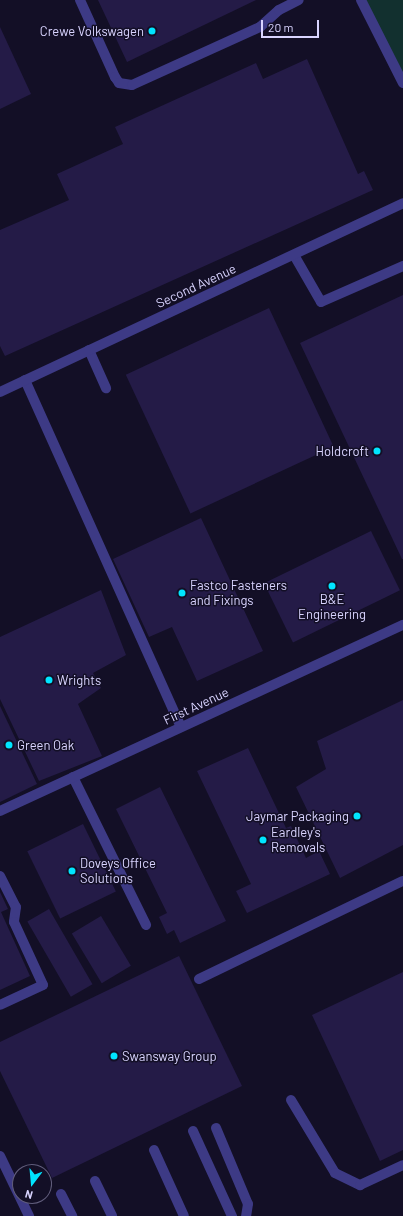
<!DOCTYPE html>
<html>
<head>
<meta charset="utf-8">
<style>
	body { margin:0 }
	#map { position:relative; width:403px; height:1216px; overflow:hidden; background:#130f26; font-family:Barlow,sans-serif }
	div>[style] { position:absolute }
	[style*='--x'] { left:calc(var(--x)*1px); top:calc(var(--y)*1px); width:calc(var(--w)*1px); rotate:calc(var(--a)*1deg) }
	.green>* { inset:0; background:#12302f }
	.building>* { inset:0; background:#241b47; transform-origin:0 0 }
	.service>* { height:10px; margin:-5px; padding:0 5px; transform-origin:5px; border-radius:5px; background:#3d3a85 }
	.minor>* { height:10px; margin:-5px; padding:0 5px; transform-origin:5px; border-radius:5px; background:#3d3a85 }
	.dots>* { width:11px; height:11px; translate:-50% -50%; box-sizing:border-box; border:2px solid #130f26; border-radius:50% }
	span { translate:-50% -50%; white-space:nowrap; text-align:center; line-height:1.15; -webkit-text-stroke:3px #130f26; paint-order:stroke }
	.poi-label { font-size:13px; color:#d9d4ff }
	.right { translate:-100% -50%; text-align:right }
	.left { translate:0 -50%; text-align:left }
	.street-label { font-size:13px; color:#d9d4ff }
	.north { position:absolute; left:12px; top:1164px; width:40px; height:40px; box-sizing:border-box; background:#130f26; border:1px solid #625e7d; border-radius:50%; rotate:196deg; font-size:11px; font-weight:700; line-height:16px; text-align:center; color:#d9d4ff }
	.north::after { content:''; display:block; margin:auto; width:14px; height:18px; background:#00e5ff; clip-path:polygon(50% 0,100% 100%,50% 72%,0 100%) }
	.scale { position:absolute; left:261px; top:20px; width:58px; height:18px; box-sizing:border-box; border:2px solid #d9d4ff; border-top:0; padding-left:5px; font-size:12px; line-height:14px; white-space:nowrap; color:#d9d4ff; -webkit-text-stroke:3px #130f26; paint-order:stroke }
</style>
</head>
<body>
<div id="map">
	<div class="green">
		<i style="clip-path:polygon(361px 0,403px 0,403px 83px)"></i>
	</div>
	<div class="building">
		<i style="clip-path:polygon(98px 0,256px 0,127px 62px)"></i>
		<i style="clip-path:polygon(0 27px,31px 94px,0 109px)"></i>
		<i style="clip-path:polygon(307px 59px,358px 174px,364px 171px,373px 190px,5px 356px,0 346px,0 230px,69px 200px,57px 174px,123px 144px,115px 127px,256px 63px,263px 79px)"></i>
		<i style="clip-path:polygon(403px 295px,403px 559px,402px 559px,300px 343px)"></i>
		<i style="left:269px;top:308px;width:153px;height:158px;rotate:65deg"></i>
		<i style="clip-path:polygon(201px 518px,263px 651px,197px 681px,172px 627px,149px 637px,113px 559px)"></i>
		<i style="left:371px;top:531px;width:66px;height:119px;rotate:64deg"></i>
		<i style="clip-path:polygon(101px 590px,126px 655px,93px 673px,101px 688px,78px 704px,102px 756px,39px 781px,0 699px,0 637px)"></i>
		<i style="clip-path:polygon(403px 700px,403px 845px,340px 878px,296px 787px,326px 769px,317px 741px)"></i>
		<i style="clip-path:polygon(0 706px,37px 784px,0 802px)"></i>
		<i style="clip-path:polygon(248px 748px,286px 828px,291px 826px,306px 858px,319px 851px,330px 874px,247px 913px,236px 891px,251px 884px,197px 771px)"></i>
		<i style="clip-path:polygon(160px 787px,226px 921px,180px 943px,174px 930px,167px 934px,159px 917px,167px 913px,116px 809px)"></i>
		<i style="left:83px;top:824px;width:75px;height:62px;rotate:64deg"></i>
		<i style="clip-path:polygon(0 892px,8px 909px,1px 912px,30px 976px,0 990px)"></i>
		<i style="left:49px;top:909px;width:87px;height:25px;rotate:60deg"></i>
		<i style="left:101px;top:916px;width:58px;height:34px;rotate:59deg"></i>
		<i style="clip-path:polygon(179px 956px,242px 1086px,52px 1178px,0 1071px,0 1042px)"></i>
		<i style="clip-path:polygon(403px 972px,403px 1150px,380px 1161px,312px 1015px)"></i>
	</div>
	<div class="service">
		<i style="--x:80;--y:0;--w:85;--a:65.6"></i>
		<i style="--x:115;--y:77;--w:7;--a:56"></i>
		<i style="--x:119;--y:83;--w:13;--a:9"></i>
		<i style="--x:132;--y:85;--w:141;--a:-24.4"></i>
		<i style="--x:260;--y:27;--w:25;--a:-42"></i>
		<i style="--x:279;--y:10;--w:22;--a:-27"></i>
		<i style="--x:294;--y:255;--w:54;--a:60.1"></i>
		<i style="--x:321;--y:302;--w:90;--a:-23.7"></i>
		<i style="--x:89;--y:350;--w:42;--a:65.9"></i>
		<i style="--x:25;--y:380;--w:380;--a:65.8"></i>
		<i style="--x:73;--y:777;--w:165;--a:63.7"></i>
		<i style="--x:0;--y:876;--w:35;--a:63"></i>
		<i style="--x:16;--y:907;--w:15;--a:98"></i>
		<i style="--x:14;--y:922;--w:69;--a:65.3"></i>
		<i style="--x:43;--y:985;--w:47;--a:155.1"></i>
		<i style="--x:199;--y:979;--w:226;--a:-25.7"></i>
		<i style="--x:291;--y:1100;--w:85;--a:58.9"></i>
		<i style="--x:335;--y:1173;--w:28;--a:26"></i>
		<i style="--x:360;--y:1185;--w:47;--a:-24.9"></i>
		<i style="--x:216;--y:1128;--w:82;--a:67.2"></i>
		<i style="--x:248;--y:1204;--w:12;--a:99"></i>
		<i style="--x:193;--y:1131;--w:94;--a:65.4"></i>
		<i style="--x:154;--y:1150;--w:72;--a:65.6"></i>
		<i style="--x:0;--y:1156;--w:67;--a:64.2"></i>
		<i style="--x:95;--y:1181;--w:39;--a:64"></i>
		<i style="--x:61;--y:1194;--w:25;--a:63"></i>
	</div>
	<div class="minor">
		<i style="--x:361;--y:0;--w:93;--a:63.2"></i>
		<i style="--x:0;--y:392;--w:445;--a:-25.1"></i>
		<i style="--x:0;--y:811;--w:444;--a:-24.8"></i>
	</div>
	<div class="dots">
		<i style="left:152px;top:31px;background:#00e5ff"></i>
		<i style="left:377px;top:451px;background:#00e5ff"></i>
		<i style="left:332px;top:586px;background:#00e5ff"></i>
		<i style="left:182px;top:593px;background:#00e5ff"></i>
		<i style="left:49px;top:680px;background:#00e5ff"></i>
		<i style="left:9px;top:745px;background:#00e5ff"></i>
		<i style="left:357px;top:816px;background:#00e5ff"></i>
		<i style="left:263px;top:840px;background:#00e5ff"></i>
		<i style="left:72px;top:871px;background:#00e5ff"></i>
		<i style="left:114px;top:1056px;background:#00e5ff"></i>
	</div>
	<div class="poi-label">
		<span class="right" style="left:144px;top:31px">Crewe Volkswagen</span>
		<span class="right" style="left:369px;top:451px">Holdcroft</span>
		<span class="left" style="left:190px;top:593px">Fastco Fasteners<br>and Fixings</span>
		<span style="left:332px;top:607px">B&amp;E<br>Engineering</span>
		<span class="left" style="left:57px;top:680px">Wrights</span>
		<span class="left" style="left:17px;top:745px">Green Oak</span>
		<span class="right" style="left:349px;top:816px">Jaymar Packaging</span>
		<span class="left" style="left:271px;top:840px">Eardley's<br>Removals</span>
		<span class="left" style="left:80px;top:871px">Doveys Office<br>Solutions</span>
		<span class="left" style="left:122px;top:1056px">Swansway Group</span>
	</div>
	<div class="street-label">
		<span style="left:196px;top:286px;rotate:-25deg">Second Avenue</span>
		<span style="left:196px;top:706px;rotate:-25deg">First Avenue</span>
	</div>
	<div class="north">N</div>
	<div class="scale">20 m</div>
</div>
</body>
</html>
